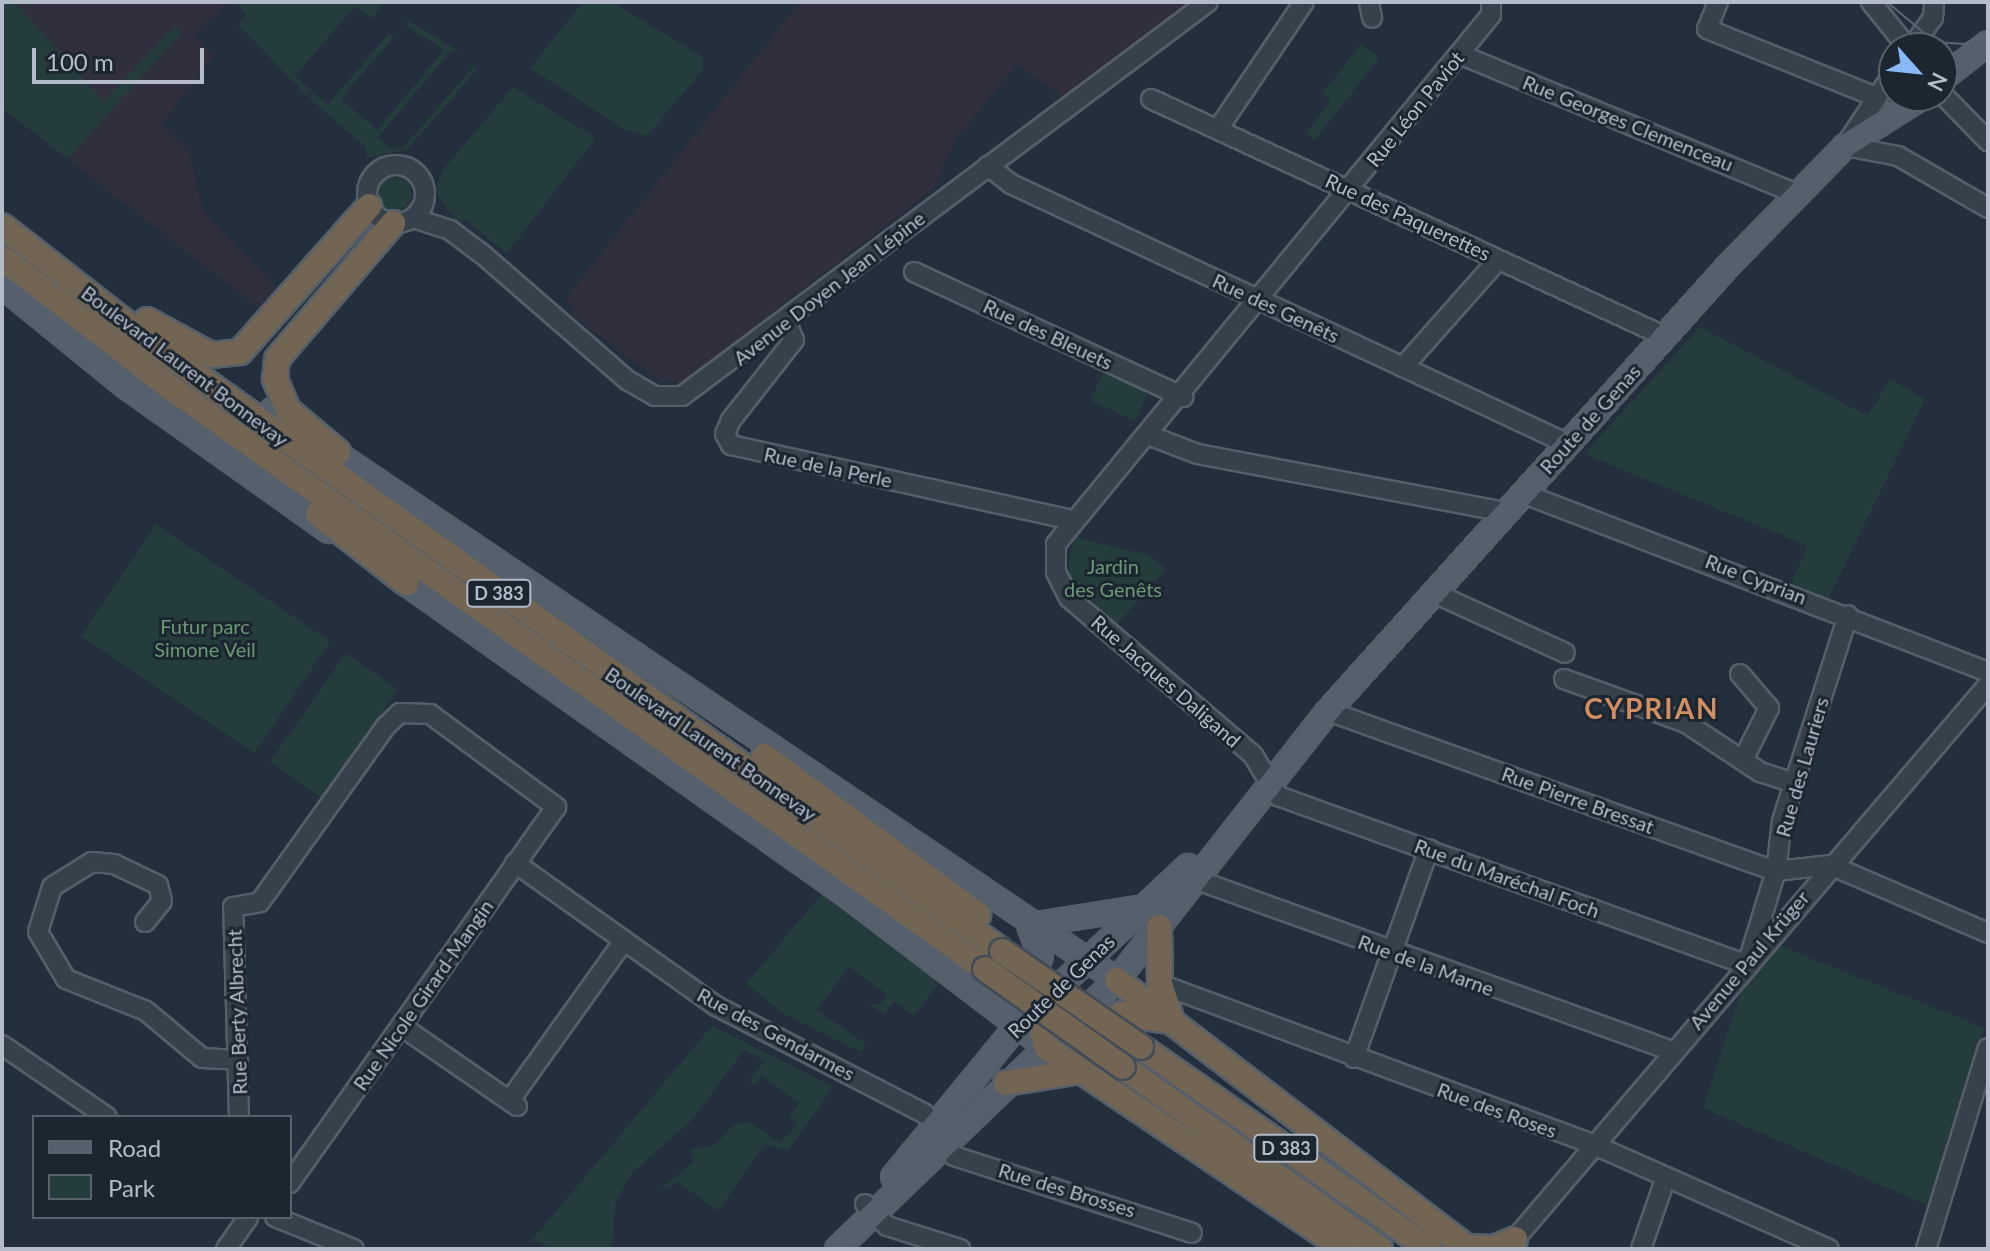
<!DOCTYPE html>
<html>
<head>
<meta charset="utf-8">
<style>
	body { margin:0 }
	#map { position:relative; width:1990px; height:1251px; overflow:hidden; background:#232f3c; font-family:Lato,sans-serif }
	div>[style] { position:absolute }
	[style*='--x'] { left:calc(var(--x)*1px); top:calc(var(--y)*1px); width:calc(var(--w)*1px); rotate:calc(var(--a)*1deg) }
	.medical>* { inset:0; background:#302f3e }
	.green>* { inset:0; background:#253c3d; transform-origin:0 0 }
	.round { border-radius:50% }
	.roads { filter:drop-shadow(2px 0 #555f6a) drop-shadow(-2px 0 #555f6a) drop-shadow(0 2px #555f6a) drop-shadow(0 -2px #555f6a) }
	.minor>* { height:18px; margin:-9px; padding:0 9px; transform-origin:9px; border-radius:9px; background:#37414c }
	.minor>.ring { margin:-9px; padding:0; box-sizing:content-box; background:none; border:18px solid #37414c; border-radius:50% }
	.major>* { height:22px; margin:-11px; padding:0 11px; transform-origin:11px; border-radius:11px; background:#55606c }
	.highway>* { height:24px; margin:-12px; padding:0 12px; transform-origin:12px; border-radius:12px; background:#726554 }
	.tram>* { height:2px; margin:-1px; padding:0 1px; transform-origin:1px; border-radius:1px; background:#596573 }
	.bridges { filter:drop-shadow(2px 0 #424c57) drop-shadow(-2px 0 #424c57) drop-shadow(0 2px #424c57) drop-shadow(0 -2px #424c57) }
	.highway-bridge>* { height:24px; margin:-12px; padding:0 12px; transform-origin:12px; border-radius:12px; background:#726554 }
	span { translate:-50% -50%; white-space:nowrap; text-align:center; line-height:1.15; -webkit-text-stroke:6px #1c2631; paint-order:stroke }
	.shield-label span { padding:2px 6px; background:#1c2631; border:2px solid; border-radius:6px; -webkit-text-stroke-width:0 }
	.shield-label { font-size:18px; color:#b3bcc8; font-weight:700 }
	.street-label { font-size:20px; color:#b3bcc8 }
	.park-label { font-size:20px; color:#6a9973 }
	.district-label { font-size:28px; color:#d38e62; font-weight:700; letter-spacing:2px }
	.frame { position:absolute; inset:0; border:4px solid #b3bcc8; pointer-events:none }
	.legend { position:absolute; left:32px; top:1115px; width:260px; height:104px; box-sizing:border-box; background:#1c2631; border:2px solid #58626d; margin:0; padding:10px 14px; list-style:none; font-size:24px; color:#b3bcc8 }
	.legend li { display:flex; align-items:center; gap:16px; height:40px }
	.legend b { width:40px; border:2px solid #58626d }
	.north { position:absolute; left:1878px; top:32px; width:80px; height:80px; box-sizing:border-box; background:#1c2631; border:2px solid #58626d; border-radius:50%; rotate:117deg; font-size:22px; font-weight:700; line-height:32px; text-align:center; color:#b3bcc8 }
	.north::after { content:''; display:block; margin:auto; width:28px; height:36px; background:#89b8f7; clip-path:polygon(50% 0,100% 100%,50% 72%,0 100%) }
	.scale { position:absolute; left:32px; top:48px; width:172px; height:36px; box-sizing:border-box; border:4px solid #b3bcc8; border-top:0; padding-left:10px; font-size:24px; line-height:28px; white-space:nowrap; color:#b3bcc8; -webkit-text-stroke:6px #1c2631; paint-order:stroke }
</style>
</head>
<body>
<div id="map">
	<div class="medical">
		<i style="clip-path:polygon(2px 2px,229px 2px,194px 34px,213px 56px,161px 124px,189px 152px,202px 210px,281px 292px,264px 312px,2px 108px)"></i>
		<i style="clip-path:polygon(800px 2px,1189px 2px,1064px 96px,1016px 65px,955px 140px,934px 188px,684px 381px,661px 382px,573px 315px,568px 296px)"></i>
	</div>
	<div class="green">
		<i style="clip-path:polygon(2px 2px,15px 2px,104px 101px,175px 25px,181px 33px,68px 159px,2px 108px)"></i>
		<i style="clip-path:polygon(235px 2px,385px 2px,372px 19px,355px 6px,295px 76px,311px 90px,306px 95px,238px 25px,246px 14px)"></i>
		<i style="clip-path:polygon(583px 2px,612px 2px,703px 57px,703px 70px,647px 136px,625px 130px,530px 68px)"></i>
		<i style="clip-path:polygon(408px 20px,461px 52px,452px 50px,378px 137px,391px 149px,402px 149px,475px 65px,476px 71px,408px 149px,366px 158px,367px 148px,309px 98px,313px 92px,328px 104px,389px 33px,394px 37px,341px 99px,377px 130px,444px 50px,405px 25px)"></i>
		<i style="clip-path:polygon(1361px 44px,1379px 58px,1315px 140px,1306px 133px,1331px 101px,1322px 94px)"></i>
		<i style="clip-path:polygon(513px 87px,596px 138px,507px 253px,464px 219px,459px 225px,435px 191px,442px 171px)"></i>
		<i class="round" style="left:378px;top:177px;width:34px;height:34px"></i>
		<i style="clip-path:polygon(1700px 327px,1868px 416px,1890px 379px,1925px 399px,1829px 598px,1791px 584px,1808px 546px,1584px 454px)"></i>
		<i style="left:1106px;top:366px;width:49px;height:38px;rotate:24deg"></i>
		<i style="left:156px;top:524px;width:210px;height:135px;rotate:34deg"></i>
		<i style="clip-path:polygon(1074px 537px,1149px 555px,1166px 569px,1116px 626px,1067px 574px)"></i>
		<i style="left:346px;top:653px;width:63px;height:133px;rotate:35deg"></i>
		<i style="clip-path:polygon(826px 889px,940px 981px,914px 1016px,894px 1001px,884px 1014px,867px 1003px,880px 1005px,887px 994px,849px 967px,817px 1010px,866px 1044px,861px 1052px,783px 1013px,746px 984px)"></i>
		<i style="clip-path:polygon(1780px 946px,1985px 1028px,1929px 1206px,1703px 1108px,1741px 992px)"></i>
		<i style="clip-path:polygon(712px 1026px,833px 1087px,788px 1151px,765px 1144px,718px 1211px,678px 1182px,659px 1190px,694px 1161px,690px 1150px,716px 1144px,734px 1125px,748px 1121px,780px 1143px,797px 1125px,789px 1118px,799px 1103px,762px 1076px,755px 1085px,749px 1081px,764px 1061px,744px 1050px,692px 1120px,631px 1174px,616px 1201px,612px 1249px,552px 1249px,532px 1240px)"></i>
	</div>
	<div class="roads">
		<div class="minor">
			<i style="--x:1369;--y:2;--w:16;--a:79"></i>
			<i style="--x:1718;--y:2;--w:29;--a:112"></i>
			<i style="--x:1707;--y:29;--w:182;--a:21.9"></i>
			<i style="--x:1871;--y:2;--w:59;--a:51.2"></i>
			<i style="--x:1911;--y:48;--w:37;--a:-54"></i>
			<i style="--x:1933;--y:18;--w:16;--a:-86"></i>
			<i style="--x:1459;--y:54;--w:366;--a:22.5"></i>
			<i style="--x:1894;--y:72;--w:89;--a:123.5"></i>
			<i style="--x:1845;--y:146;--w:54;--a:10.7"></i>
			<i style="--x:1898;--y:156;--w:104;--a:30"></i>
			<i style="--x:1942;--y:94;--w:66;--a:45.6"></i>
			<i style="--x:1151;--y:99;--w:565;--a:24.8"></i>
			<i style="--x:1218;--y:129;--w:153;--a:-55.9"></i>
			<i class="ring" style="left:367px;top:165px;width:40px;height:40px"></i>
			<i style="--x:988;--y:166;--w:29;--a:38"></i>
			<i style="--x:1011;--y:184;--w:615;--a:25.02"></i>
			<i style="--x:413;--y:218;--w:39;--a:18"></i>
			<i style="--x:450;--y:230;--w:39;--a:37"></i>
			<i style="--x:481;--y:253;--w:194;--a:41"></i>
			<i style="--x:627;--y:380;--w:32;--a:30"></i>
			<i style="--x:655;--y:396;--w:27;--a:0"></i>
			<i style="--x:682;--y:396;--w:657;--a:-36.84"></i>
			<i style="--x:914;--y:272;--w:297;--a:24.9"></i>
			<i style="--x:787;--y:323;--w:18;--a:68"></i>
			<i style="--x:794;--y:340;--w:102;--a:128.2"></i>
			<i style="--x:731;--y:420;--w:15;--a:113"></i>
			<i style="--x:725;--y:434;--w:13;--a:61"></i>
			<i style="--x:731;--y:445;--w:350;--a:12.4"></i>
			<i style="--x:1403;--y:367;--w:143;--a:-48.4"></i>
			<i style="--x:1148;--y:435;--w:53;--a:20.8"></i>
			<i style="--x:1198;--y:454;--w:311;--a:10.7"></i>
			<i style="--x:1522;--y:493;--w:499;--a:21"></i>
			<i style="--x:1432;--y:592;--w:146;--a:24.6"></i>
			<i style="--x:1740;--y:674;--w:45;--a:49.5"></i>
			<i style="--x:1769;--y:708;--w:58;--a:116.6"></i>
			<i style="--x:1564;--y:679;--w:130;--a:19.8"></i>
			<i style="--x:1686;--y:723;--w:89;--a:33.5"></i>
			<i style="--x:1760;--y:772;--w:36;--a:18"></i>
			<i style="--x:1328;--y:711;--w:476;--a:19.7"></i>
			<i style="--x:1776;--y:871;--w:54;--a:-6.3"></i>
			<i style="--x:1830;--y:865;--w:172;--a:23.3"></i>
			<i style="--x:1265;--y:775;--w:23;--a:-121"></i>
			<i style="--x:1253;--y:755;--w:242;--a:-139.5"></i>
			<i style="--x:1069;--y:598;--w:29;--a:-117"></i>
			<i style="--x:1056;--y:572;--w:28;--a:-90"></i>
			<i style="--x:1056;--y:544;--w:685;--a:-50.57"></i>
			<i style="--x:1491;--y:15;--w:13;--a:-90"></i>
			<i style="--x:1272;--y:786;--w:12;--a:59"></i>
			<i style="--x:1278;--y:796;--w:499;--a:19.8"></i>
			<i style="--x:1747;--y:965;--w:98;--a:-72.9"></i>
			<i style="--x:1776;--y:871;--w:50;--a:-83.2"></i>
			<i style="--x:1782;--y:821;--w:216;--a:-72.2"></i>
			<i style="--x:515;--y:863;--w:247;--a:35.4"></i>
			<i style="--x:716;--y:1006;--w:235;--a:27.3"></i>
			<i style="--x:1186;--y:876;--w:517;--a:19.8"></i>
			<i style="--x:145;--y:922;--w:27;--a:-51"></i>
			<i style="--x:162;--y:901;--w:16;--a:-104"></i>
			<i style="--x:158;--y:885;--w:49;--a:-154.5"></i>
			<i style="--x:114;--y:864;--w:22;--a:-175"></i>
			<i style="--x:92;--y:862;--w:47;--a:148"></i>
			<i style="--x:52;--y:887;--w:47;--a:107.3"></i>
			<i style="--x:38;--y:932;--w:55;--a:59.2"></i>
			<i style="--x:66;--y:979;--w:86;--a:21.8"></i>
			<i style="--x:146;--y:1011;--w:73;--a:40"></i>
			<i style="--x:202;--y:1058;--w:36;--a:3"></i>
			<i style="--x:1160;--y:984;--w:461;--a:20.3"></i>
			<i style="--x:1592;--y:1144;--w:259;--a:23.9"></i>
			<i style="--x:401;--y:1026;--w:141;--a:34.6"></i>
			<i style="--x:2;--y:1045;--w:127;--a:34.4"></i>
			<i style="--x:1354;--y:1058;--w:222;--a:-70.3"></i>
			<i style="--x:510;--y:1100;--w:196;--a:-54.4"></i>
			<i style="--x:239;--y:1117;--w:210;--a:-91.6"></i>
			<i style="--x:233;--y:907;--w:27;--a:-10"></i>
			<i style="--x:260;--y:902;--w:216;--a:-54.4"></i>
			<i style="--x:386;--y:726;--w:19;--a:-43"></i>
			<i style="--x:400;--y:713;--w:30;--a:2"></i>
			<i style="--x:430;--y:714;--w:157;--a:36.4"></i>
			<i style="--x:556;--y:807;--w:461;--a:125.3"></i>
			<i style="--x:938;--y:1134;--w:27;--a:54"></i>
			<i style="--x:954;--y:1156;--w:250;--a:17.9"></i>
			<i style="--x:865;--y:1204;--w:31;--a:45"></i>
			<i style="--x:887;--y:1226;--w:77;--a:17.5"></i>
			<i style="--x:275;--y:1217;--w:85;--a:22.1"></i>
			<i style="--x:1515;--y:1239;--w:728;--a:-49.51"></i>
			<i style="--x:226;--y:1249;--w:39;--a:-55"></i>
			<i style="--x:1641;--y:1249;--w:76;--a:-70.9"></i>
			<i style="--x:1926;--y:1249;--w:210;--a:-72.9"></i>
		</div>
		<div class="major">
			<i style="--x:1942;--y:79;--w:58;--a:-38"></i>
			<i style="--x:2;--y:286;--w:159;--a:39.1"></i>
			<i style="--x:125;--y:386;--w:250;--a:35.4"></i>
			<i style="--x:272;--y:410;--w:1019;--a:34"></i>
			<i style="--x:390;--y:572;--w:557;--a:35.29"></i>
			<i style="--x:845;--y:894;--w:254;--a:37.3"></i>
			<i style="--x:1030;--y:925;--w:108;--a:-9"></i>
			<i style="--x:1025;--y:988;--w:35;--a:-63"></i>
			<i style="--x:1041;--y:957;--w:33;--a:-111"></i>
			<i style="--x:893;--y:1177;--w:197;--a:-50.6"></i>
			<i style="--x:1018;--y:1025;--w:233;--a:-43.1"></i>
			<i style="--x:837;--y:1249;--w:388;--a:-43.9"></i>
			<i style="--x:1117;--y:980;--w:342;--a:-51.9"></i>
			<i style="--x:1328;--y:711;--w:600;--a:-48.04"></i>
			<i style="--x:1729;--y:265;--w:166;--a:-45.7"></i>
			<i style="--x:1845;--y:146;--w:93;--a:-32.3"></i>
		</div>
		<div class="highway">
			<i style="--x:2;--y:226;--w:187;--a:38"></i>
			<i style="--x:149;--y:341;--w:1049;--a:35.57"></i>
			<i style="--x:2;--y:258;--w:213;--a:37.6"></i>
			<i style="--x:171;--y:388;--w:1000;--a:35.52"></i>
			<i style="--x:147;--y:320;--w:73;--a:28.7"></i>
			<i style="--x:211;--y:355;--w:29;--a:-6"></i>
			<i style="--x:240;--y:352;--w:195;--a:-48.5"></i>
			<i style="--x:338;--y:452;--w:65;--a:-140"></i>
			<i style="--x:288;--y:410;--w:34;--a:-113"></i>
			<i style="--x:275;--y:379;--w:20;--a:-84"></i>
			<i style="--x:277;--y:359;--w:179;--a:-49.5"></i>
			<i style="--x:318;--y:514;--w:112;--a:38.1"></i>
			<i style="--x:764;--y:756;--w:267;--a:36.6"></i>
			<i style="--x:1159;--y:927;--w:57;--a:89"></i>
			<i style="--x:1160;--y:984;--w:39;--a:72"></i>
			<i style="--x:1117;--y:980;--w:443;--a:37.4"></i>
			<i style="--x:1053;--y:997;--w:37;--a:107"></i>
			<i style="--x:1042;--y:1032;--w:17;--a:73"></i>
			<i style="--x:1047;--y:1048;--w:359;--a:34"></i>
			<i style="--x:1095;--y:1036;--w:35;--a:-39"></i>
			<i style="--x:1122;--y:1014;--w:48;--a:8.5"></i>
			<i style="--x:1141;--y:1047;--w:353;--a:35"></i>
			<i style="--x:1123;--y:1067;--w:315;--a:35.3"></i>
			<i style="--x:1006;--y:1083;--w:76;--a:-9.1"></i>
			<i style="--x:1467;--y:1247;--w:27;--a:2"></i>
			<i style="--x:1494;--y:1248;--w:23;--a:-23"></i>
		</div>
	</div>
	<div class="tram">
		<i style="--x:1887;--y:2;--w:62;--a:39.8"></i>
		<i style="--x:1935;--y:42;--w:29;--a:4"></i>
		<i style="--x:1964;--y:44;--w:26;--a:-23"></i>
	</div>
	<div class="bridges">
		<div class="highway-bridge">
			<i style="--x:1002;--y:951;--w:169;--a:34.6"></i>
			<i style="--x:985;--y:969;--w:169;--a:35.4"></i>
		</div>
	</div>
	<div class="shield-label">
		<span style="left:499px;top:593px">D 383</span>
		<span style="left:1286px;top:1148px">D 383</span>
	</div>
	<div class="street-label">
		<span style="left:1415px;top:109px;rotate:-51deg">Rue Léon Paviot</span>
		<span style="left:1628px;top:123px;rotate:22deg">Rue Georges Clemenceau</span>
		<span style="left:1408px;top:217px;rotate:25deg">Rue des Paquerettes</span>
		<span style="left:829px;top:288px;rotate:-38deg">Avenue Doyen Jean Lépine</span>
		<span style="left:1276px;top:308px;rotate:25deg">Rue des Genêts</span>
		<span style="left:1048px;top:334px;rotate:25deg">Rue des Bleuets</span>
		<span style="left:185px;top:366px;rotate:37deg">Boulevard Laurent Bonnevay</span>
		<span style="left:1590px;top:419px;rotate:-48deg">Route de Genas</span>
		<span style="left:828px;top:467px;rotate:12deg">Rue de la Perle</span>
		<span style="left:1756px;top:579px;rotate:21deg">Rue Cyprian</span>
		<span style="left:1166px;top:681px;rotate:41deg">Rue Jacques Daligand</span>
		<span style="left:711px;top:744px;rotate:35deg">Boulevard Laurent Bonnevay</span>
		<span style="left:1802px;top:767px;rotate:-74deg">Rue des Lauriers</span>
		<span style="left:1578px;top:800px;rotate:20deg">Rue Pierre Bressat</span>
		<span style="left:1507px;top:878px;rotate:20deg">Rue du Maréchal Foch</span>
		<span style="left:1749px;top:960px;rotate:-50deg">Avenue Paul Krüger</span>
		<span style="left:1426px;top:965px;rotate:20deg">Rue de la Marne</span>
		<span style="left:1061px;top:986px;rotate:-44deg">Route de Genas</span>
		<span style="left:423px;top:995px;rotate:-55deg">Rue Nicole Girard-Mangin</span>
		<span style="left:237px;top:1012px;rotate:-92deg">Rue Berty Albrecht</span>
		<span style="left:776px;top:1034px;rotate:28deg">Rue des Gendarmes</span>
		<span style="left:1497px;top:1110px;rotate:20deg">Rue des Roses</span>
		<span style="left:1067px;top:1190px;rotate:17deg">Rue des Brosses</span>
	</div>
	<div class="park-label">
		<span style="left:1113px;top:578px">Jardin<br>des Genêts</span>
		<span style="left:205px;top:638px">Futur parc<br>Simone Veil</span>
	</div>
	<div class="district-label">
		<span style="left:1652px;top:708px">CYPRIAN</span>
	</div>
	<div class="frame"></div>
	<ul class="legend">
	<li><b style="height:10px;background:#55606c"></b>Road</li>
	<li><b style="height:22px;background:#253c3d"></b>Park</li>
	</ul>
	<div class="north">N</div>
	<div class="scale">100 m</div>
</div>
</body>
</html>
